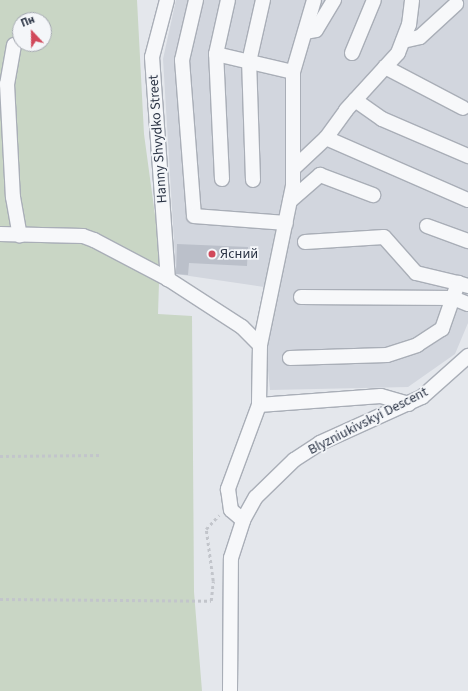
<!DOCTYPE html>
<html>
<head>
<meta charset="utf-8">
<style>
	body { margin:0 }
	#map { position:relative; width:468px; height:691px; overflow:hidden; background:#e4e7ec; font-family:"Source Sans 3",sans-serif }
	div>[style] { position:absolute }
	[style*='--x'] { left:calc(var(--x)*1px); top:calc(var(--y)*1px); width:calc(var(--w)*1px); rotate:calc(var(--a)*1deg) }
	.built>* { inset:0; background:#d2d6de }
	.green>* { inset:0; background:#c9d6c5 }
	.building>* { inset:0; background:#bbc0ca }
	.path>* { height:2.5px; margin-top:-1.25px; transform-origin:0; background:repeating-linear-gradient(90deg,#c2c5cb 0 3px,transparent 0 6px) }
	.roads { filter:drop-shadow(1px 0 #a9aeb7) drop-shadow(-1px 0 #a9aeb7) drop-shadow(0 1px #a9aeb7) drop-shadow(0 -1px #a9aeb7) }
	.minor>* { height:14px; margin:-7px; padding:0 7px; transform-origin:7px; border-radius:7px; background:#f7f8fa }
	.dots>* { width:11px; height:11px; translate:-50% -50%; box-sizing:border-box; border:2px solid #f4f6f9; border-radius:50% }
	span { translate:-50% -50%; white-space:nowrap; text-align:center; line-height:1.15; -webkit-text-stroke:3.5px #f4f6f9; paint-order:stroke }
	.street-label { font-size:14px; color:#2b3445 }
	.poi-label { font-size:14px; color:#2b3445 }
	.left { translate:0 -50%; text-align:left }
	.north { position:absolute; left:12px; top:12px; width:40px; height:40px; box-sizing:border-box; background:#f4f6f9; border:1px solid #a4a8b1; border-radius:50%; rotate:338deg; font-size:11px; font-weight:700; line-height:16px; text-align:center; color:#2b3445 }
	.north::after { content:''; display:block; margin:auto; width:14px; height:18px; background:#d1495b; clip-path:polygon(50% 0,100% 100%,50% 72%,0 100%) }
</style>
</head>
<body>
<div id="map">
	<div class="built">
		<i style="clip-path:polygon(176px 0,468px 0,468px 323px,455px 354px,408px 387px,270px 390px,262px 312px,264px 287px,176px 274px,163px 59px)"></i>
	</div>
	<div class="green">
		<i style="clip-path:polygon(evenodd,0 0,137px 0,144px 134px,160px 252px,158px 314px,192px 316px,194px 592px,202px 691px,0 691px,0 0,20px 20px,44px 20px,44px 44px,20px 44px,20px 20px)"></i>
	</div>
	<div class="building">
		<i style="clip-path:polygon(177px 244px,248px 247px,247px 266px,189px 263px,188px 275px,176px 274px)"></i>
	</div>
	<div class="path">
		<i style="--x:0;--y:456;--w:102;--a:-0.6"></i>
		<i style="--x:0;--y:599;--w:211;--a:0.5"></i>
		<i style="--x:211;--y:601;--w:20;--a:-84"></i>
		<i style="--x:213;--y:581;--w:52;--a:-97.7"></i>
		<i style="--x:206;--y:529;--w:19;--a:-47"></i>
	</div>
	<div class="roads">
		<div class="minor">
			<i style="--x:167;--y:0;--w:59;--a:104.7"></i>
			<i style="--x:152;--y:57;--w:223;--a:85.9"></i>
			<i style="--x:196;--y:0;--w:62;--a:103.1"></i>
			<i style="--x:182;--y:60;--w:156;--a:85.6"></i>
			<i style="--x:194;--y:216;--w:92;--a:4.4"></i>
			<i style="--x:305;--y:32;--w:11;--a:-10"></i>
			<i style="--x:316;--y:30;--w:35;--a:-59"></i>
			<i style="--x:403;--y:41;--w:17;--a:-13"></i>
			<i style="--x:420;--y:37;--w:49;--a:-42.5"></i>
			<i style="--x:14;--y:45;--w:40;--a:100"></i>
			<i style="--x:7;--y:84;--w:113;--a:87"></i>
			<i style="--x:13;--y:197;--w:39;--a:80"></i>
			<i style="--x:352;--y:53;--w:57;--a:-67.5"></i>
			<i style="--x:216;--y:54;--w:79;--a:13.2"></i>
			<i style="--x:385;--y:67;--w:88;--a:27.7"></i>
			<i style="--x:355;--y:100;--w:33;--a:35"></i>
			<i style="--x:382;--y:119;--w:94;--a:23.3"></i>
			<i style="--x:326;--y:138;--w:155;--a:23.6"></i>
			<i style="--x:293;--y:169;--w:45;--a:-43.2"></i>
			<i style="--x:326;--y:138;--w:34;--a:-54"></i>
			<i style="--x:346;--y:110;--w:77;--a:-47.6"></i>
			<i style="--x:398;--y:53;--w:30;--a:-69"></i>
			<i style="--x:409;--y:25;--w:25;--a:-83"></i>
			<i style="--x:222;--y:179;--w:125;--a:-92.7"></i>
			<i style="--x:216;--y:54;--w:55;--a:-77.5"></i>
			<i style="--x:253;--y:180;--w:118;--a:-91.9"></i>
			<i style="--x:249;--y:62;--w:64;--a:-77.3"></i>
			<i style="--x:290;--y:201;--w:40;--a:-41"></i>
			<i style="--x:320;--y:175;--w:57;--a:20.7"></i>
			<i style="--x:427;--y:226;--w:44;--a:20.1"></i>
			<i style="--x:0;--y:234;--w:83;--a:1.4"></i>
			<i style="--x:83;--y:236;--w:12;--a:20"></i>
			<i style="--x:94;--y:240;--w:84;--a:27.8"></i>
			<i style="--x:168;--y:279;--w:88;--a:33"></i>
			<i style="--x:242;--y:327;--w:25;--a:45"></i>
			<i style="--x:260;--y:345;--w:60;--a:91"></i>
			<i style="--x:259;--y:405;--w:90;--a:110.3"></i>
			<i style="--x:228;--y:489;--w:21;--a:82"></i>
			<i style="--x:231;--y:510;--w:16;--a:40"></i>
			<i style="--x:305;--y:242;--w:79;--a:-3.6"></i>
			<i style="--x:384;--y:237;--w:48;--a:48.4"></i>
			<i style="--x:416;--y:273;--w:43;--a:13.4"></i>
			<i style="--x:301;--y:297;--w:152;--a:0.4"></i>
			<i style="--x:453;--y:298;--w:16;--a:22"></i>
			<i style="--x:260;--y:345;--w:162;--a:-78.3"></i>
			<i style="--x:293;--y:186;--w:114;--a:-90"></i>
			<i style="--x:293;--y:72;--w:75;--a:-73.7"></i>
			<i style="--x:290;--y:358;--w:97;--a:-1.8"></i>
			<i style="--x:387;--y:355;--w:32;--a:-18"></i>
			<i style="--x:417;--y:345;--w:30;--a:-33"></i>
			<i style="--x:442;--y:329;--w:49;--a:-70.8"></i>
			<i style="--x:458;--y:283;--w:10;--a:17"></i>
			<i style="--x:259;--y:405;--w:122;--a:-4.2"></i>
			<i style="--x:381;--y:396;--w:29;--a:16"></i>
			<i style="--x:230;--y:691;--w:133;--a:-89.6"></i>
			<i style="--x:231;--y:558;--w:40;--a:-72"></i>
			<i style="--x:243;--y:520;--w:26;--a:-61"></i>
			<i style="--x:256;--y:497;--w:53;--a:-44.2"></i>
			<i style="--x:294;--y:460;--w:31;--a:-33"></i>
			<i style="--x:320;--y:443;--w:112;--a:-24.3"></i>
			<i style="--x:422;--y:397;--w:62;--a:-41.7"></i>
		</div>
	</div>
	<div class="dots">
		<i style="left:212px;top:254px;background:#d1495b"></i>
	</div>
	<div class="street-label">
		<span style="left:158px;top:139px;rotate:-94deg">Hanny Shvydko Street</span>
		<span style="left:368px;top:421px;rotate:-27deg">Blyzniukivskyi Descent</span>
	</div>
	<div class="poi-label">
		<span class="left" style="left:220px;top:254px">Ясний</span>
	</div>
	<div class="north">Пн</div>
</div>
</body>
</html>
